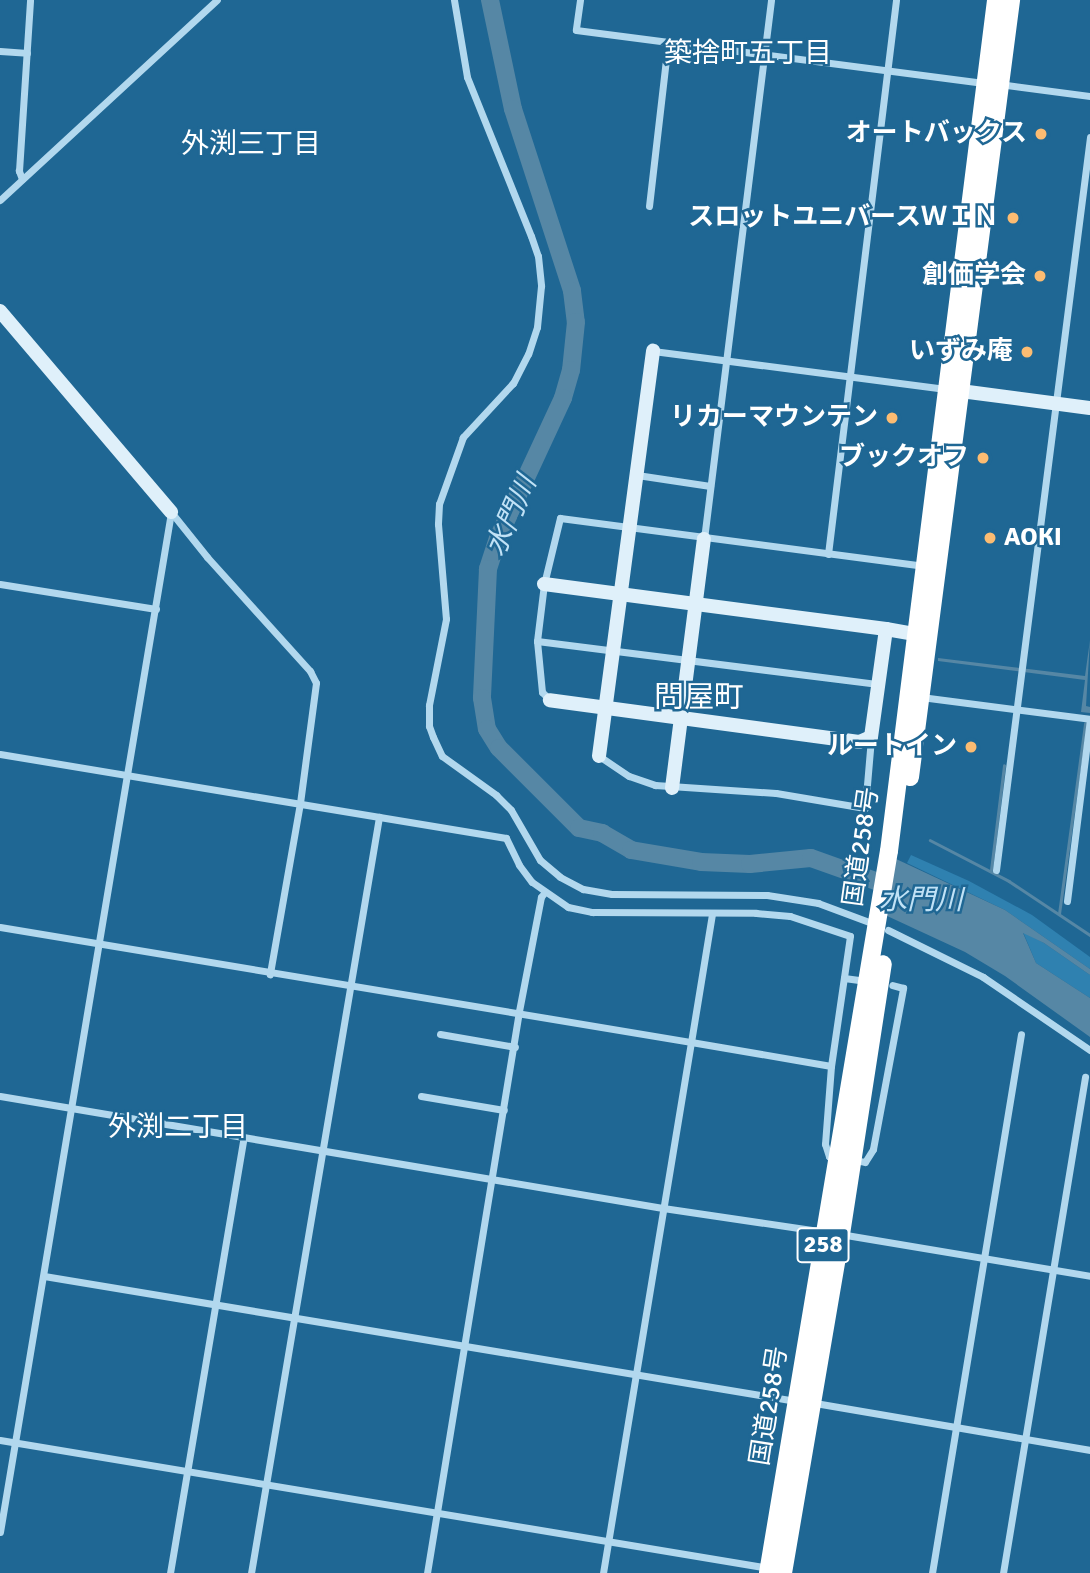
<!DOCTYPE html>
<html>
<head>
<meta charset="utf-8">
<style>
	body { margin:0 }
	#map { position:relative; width:1090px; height:1573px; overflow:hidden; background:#1f6794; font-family:Signika,"Noto Sans JP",sans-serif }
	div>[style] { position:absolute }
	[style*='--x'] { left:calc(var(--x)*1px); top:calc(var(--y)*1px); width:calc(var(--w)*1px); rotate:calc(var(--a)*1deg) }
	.green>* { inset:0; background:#2f81b0 }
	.water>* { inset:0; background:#5687a5 }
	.stream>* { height:2.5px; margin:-1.25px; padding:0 1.25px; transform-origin:1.25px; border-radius:1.25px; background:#5687a5 }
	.river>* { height:18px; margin:-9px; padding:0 9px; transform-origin:9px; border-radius:9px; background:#5687a5 }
	.street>* { height:7px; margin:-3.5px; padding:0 3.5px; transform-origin:3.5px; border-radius:3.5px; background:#b2d8ee }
	.secondary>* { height:14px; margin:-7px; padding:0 7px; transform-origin:7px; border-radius:7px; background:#dff0fa }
	.highway>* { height:18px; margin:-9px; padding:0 9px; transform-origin:9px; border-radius:9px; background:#fff }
	.dots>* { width:19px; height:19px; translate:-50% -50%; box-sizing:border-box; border:4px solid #1f6794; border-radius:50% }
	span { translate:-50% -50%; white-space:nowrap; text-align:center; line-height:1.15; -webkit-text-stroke:5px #1f6794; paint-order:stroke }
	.shield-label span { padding:2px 5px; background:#1f6794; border:2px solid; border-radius:5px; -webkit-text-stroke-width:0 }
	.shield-label { font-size:24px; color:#fff; font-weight:700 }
	.poi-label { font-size:26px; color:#fff; font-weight:700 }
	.right { translate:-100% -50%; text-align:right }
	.left { translate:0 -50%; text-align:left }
	.street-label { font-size:26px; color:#fff }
	.neighbourhood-label { font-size:28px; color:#fff }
	.water-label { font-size:28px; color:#c1e2f6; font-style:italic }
	.quarter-label { font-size:30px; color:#fff }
</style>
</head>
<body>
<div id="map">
	<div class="green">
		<i style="clip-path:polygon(911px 855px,969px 881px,1032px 915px,1090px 957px,1090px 969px,1005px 910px,907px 863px)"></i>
		<i style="clip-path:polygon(1023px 932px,1044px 943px,1090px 975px,1090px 998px,1036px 963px)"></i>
	</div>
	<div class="water">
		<i style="clip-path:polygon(1090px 640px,1086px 706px,1090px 707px,1090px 713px,1081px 712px,1085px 680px,938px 661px,938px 658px,1085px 676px)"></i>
		<i style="clip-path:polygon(894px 858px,1005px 910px,1090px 969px,1090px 975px,1044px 943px,1023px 933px,1036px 963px,1090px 998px,1090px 1037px,1005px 976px,965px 952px,885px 915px)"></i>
	</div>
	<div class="stream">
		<i style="--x:930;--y:840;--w:89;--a:27.4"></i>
		<i style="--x:1009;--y:881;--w:97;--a:33.7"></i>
		<i style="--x:991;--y:870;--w:105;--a:-82.9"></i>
		<i style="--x:1059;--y:914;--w:192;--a:-82.2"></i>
	</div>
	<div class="river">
		<i style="--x:490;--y:0;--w:111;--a:78.1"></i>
		<i style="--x:513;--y:109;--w:191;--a:72"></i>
		<i style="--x:572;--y:291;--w:31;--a:83"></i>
		<i style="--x:576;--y:322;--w:48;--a:95.9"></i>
		<i style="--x:571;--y:370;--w:29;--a:106"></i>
		<i style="--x:563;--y:398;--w:154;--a:114.9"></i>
		<i style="--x:498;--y:538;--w:33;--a:108"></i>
		<i style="--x:488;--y:569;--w:129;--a:92.7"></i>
		<i style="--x:482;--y:698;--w:31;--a:81"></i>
		<i style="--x:487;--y:729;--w:22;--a:58"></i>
		<i style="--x:499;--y:748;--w:113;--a:45"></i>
		<i style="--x:579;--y:828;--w:24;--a:12"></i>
		<i style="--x:602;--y:833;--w:34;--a:30"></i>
		<i style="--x:631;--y:850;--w:71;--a:9.7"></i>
		<i style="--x:701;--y:862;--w:49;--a:2.3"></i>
		<i style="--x:750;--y:864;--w:61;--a:-5.6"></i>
		<i style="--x:811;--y:858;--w:92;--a:19.6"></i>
	</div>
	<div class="street">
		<i style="--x:454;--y:0;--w:78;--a:80.4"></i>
		<i style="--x:467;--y:77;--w:171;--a:68.1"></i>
		<i style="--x:531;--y:236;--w:21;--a:71"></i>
		<i style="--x:538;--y:256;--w:30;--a:84"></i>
		<i style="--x:541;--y:286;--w:41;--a:95.6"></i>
		<i style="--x:537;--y:327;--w:28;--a:108"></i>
		<i style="--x:528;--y:354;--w:33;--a:117"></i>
		<i style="--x:513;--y:383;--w:74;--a:132.8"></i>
		<i style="--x:463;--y:437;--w:71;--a:109.7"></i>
		<i style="--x:439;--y:504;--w:20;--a:93"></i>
		<i style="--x:438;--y:524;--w:95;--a:85.2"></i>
		<i style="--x:446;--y:619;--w:88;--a:101.2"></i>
		<i style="--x:429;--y:705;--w:21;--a:90"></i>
		<i style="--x:429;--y:726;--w:12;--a:70"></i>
		<i style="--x:433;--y:737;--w:21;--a:65"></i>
		<i style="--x:442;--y:756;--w:67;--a:35.8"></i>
		<i style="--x:496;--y:795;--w:21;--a:45"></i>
		<i style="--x:511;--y:810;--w:58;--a:59.9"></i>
		<i style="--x:540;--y:860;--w:26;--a:40"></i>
		<i style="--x:560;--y:877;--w:26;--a:28"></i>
		<i style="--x:583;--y:889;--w:29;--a:10"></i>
		<i style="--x:612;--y:894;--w:155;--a:0.4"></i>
		<i style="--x:767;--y:895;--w:52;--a:8.9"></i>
		<i style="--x:818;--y:903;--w:63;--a:20.4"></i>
		<i style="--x:580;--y:0;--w:30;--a:98"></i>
		<i style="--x:576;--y:30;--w:413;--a:7.4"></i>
		<i style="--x:0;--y:51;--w:27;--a:4"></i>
		<i style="--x:999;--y:84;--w:92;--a:7.5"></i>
		<i style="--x:22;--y:179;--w:9;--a:-111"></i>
		<i style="--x:19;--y:171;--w:171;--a:-86.3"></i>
		<i style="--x:0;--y:200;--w:295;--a:-42.7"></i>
		<i style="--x:649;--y:206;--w:165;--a:-83.4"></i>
		<i style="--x:653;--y:351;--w:295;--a:7.4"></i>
		<i style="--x:637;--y:475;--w:74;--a:8.6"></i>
		<i style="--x:171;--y:512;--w:58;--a:51.3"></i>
		<i style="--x:207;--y:557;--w:154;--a:47.9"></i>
		<i style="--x:310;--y:671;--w:13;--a:63"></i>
		<i style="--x:316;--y:683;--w:121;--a:97.6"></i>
		<i style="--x:300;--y:803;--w:174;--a:100"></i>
		<i style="--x:704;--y:539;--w:543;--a:-82.91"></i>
		<i style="--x:828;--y:554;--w:558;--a:-83"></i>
		<i style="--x:0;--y:584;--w:158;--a:9.1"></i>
		<i style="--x:537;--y:641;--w:344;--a:7.2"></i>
		<i style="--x:921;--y:697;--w:170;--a:7.4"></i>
		<i style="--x:550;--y:700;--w:11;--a:-135"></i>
		<i style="--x:542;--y:692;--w:51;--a:-95.6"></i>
		<i style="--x:537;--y:641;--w:57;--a:-83"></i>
		<i style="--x:544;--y:584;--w:68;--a:-76.4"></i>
		<i style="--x:560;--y:518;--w:366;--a:7.5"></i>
		<i style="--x:0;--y:754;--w:513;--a:9.43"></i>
		<i style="--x:506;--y:838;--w:30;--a:64"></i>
		<i style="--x:519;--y:865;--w:21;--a:53"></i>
		<i style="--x:532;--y:882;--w:44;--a:34.8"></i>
		<i style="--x:568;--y:907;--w:25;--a:12"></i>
		<i style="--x:592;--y:912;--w:164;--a:0.3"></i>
		<i style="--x:756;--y:913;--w:34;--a:5"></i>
		<i style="--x:790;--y:916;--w:63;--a:18.4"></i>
		<i style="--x:850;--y:936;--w:131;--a:98.3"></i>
		<i style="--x:831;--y:1066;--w:78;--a:94.4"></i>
		<i style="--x:825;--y:1144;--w:13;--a:72"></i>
		<i style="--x:829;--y:1156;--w:9;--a:13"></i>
		<i style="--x:599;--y:756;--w:36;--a:34"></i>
		<i style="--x:629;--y:776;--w:28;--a:19"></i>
		<i style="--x:655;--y:785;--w:121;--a:3.8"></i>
		<i style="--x:776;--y:793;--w:90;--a:9.6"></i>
		<i style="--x:865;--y:808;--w:70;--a:-85.1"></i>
		<i style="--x:996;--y:870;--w:739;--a:-82.69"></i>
		<i style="--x:1067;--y:901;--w:183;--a:-82.8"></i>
		<i style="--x:712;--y:914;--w:130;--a:99.3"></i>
		<i style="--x:691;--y:1042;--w:142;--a:9.7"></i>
		<i style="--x:0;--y:927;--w:701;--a:9.45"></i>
		<i style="--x:691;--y:1042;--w:538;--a:99.41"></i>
		<i style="--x:888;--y:930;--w:106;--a:26.3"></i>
		<i style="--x:983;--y:977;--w:130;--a:34.3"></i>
		<i style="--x:844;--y:978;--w:15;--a:8"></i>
		<i style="--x:440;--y:1034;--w:76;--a:9.8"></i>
		<i style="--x:0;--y:1096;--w:672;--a:9.59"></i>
		<i style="--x:663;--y:1208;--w:164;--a:8.4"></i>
		<i style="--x:421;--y:1096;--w:84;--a:9.6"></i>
		<i style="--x:853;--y:1160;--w:12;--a:9"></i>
		<i style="--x:865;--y:1162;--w:15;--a:-58"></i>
		<i style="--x:873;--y:1149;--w:164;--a:-79.4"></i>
		<i style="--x:903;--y:988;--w:11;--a:-165"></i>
		<i style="--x:840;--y:1234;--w:254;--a:9.5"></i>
		<i style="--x:44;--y:1276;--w:762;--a:9.44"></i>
		<i style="--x:815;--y:1403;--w:279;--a:9.7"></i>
		<i style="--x:0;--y:1440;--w:780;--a:9.45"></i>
		<i style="--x:0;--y:1532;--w:1034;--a:-80.48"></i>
		<i style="--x:170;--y:1573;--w:442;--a:-80.4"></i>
		<i style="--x:251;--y:1573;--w:767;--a:-80.39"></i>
		<i style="--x:427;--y:1573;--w:569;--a:-80.7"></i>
		<i style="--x:519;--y:1011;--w:116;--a:-79.1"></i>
		<i style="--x:541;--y:897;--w:5;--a:-53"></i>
		<i style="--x:932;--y:1573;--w:546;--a:-80.62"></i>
		<i style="--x:1003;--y:1573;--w:503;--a:-80.61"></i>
	</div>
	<div class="secondary">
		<i style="--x:0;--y:311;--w:264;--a:49.6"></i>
		<i style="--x:953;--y:390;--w:138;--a:7.5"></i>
		<i style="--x:544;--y:584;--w:345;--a:7.5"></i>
		<i style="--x:886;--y:629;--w:109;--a:97.9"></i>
		<i style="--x:871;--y:737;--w:13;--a:157"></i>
		<i style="--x:859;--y:742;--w:312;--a:-172.3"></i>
		<i style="--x:886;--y:629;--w:41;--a:9.9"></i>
		<i style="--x:599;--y:756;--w:409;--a:-82.4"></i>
		<i style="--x:672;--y:788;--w:251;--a:-82.7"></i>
	</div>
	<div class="highway">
		<i style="--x:910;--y:777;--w:784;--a:-82.59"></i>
		<i style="--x:768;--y:1573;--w:732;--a:-80.49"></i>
		<i style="--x:889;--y:851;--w:858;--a:-82.83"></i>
		<i style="--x:783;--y:1573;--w:344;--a:-80.3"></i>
		<i style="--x:841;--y:1234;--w:273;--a:-81.2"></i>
	</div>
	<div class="dots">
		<i style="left:1041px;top:134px;background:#fcbc72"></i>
		<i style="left:1013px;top:218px;background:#fcbc72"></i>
		<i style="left:1040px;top:276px;background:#fcbc72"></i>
		<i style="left:1027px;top:352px;background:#fcbc72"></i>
		<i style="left:892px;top:418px;background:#fcbc72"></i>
		<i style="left:983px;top:458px;background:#fcbc72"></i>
		<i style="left:990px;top:538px;background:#fcbc72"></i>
		<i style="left:971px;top:747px;background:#fcbc72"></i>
	</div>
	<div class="shield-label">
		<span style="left:823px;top:1245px">258</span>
	</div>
	<div class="poi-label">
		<span class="right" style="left:1027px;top:134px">オートバックス</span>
		<span class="right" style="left:999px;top:218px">スロットユニバースＷＩＮ</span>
		<span class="right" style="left:1026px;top:276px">創価学会</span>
		<span class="right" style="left:1013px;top:352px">いずみ庵</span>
		<span class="right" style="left:878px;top:418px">リカーマウンテン</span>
		<span class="right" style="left:969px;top:458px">ブックオフ</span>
		<span class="left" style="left:1004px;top:538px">AOKI</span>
		<span class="right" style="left:957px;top:747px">ルートイン</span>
	</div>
	<div class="street-label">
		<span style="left:862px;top:847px;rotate:-82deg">国道258号</span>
		<span style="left:770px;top:1406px;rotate:-81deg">国道258号</span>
	</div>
	<div class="neighbourhood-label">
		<span style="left:748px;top:53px">築捨町五丁目</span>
		<span style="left:251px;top:144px">外渕三丁目</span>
		<span style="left:178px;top:1127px">外渕二丁目</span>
	</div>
	<div class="water-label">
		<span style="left:511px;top:516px;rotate:-66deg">水門川</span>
		<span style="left:921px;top:900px">水門川</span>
	</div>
	<div class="quarter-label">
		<span style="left:699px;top:698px">問屋町</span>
	</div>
</div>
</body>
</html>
